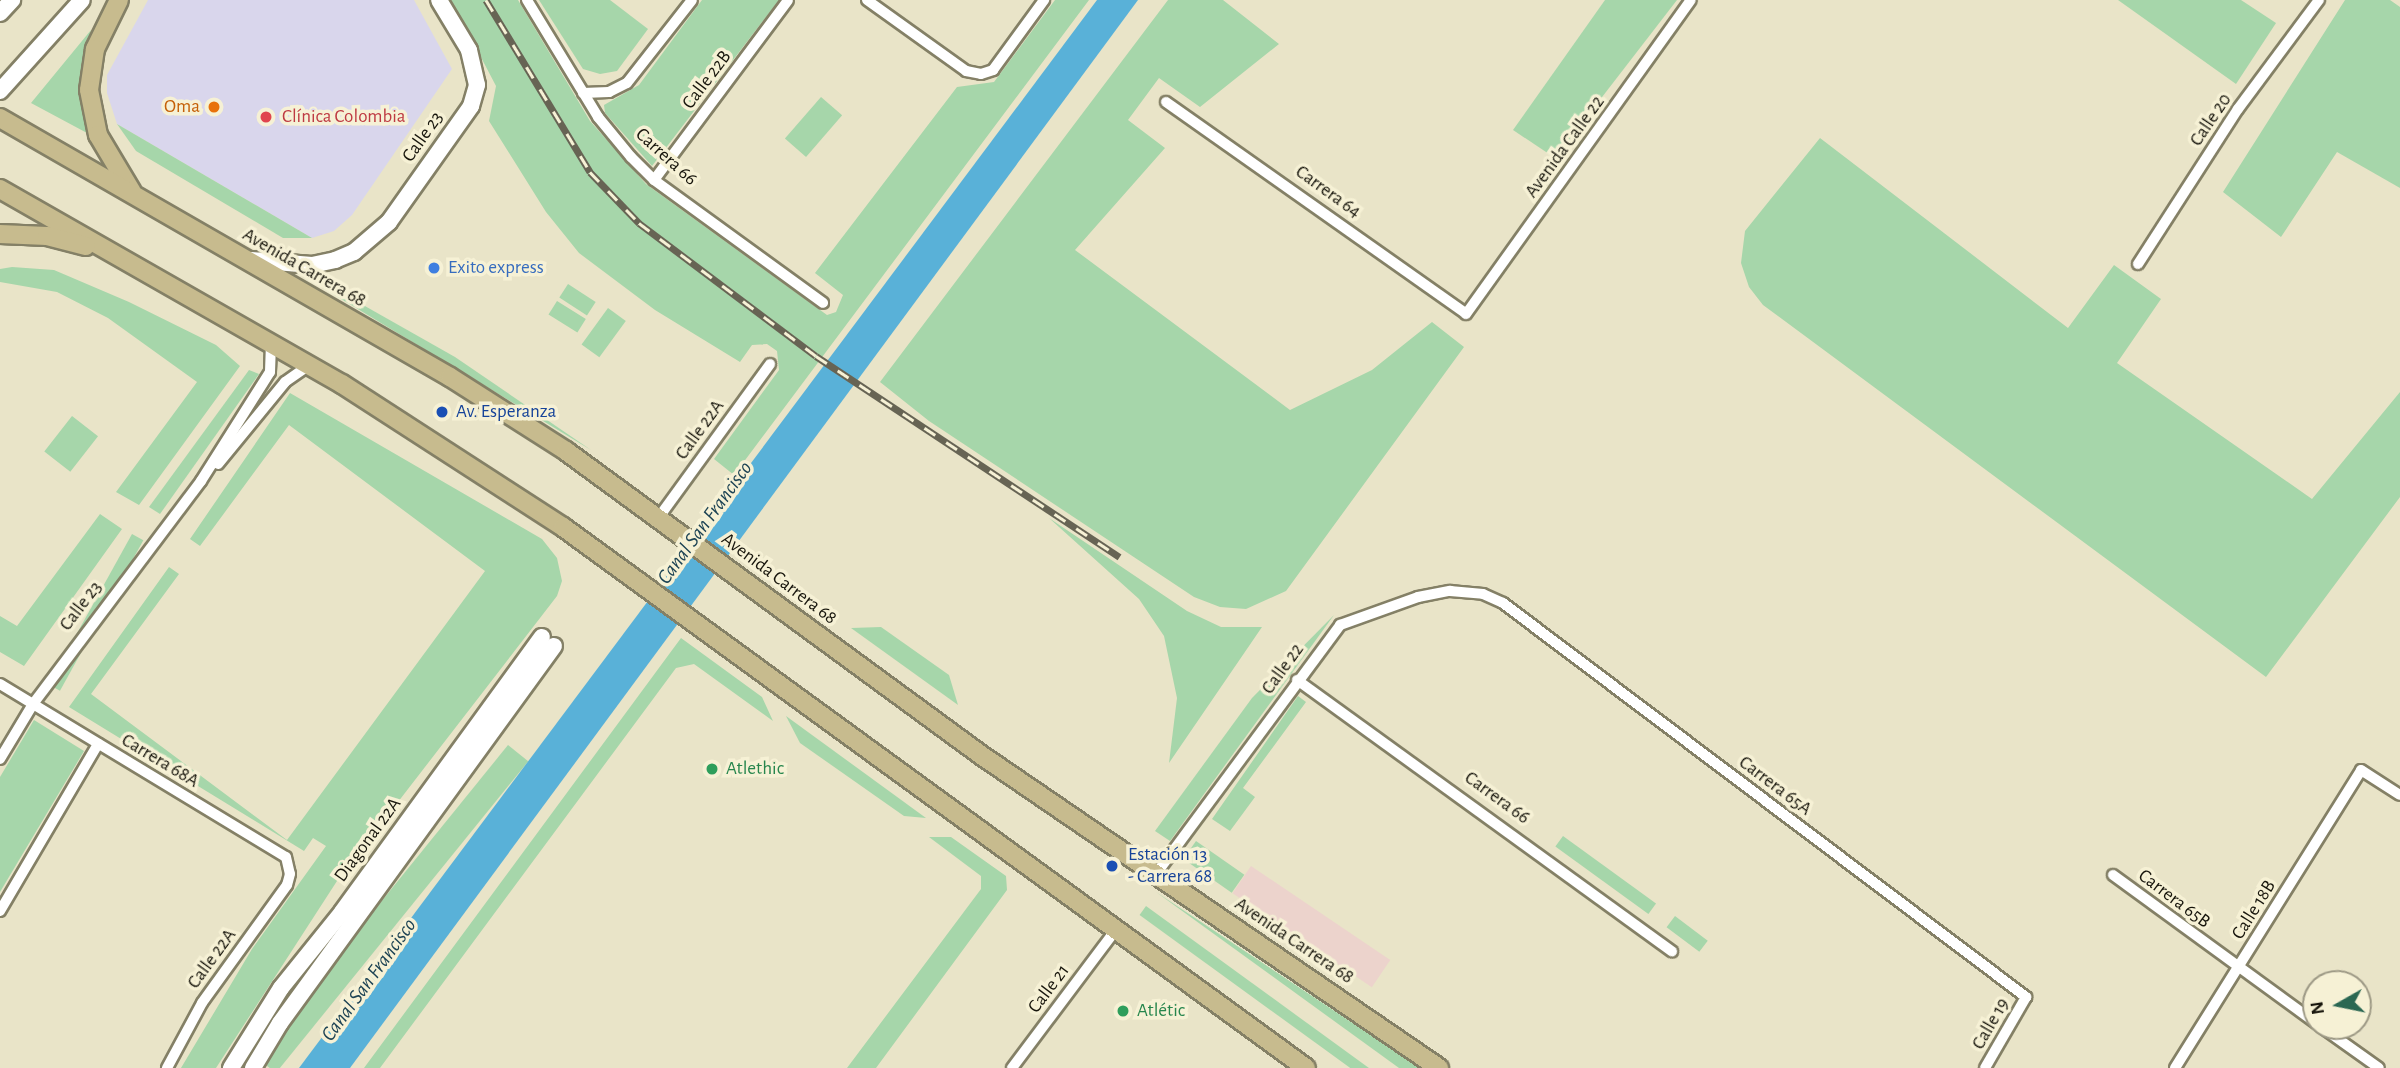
<!DOCTYPE html>
<html>
<head>
<meta charset="utf-8">
<style>
	body { margin:0 }
	#map { position:relative; width:2400px; height:1068px; overflow:hidden; background:#e9e4c8; font-family:"Alegreya Sans",sans-serif }
	div>[style] { position:absolute }
	[style*='--x'] { left:calc(var(--x)*1px); top:calc(var(--y)*1px); width:calc(var(--w)*1px); rotate:calc(var(--a)*1deg) }
	.commercial>* { inset:0; background:#ecd3cc; transform-origin:0 0 }
	.medical>* { inset:0; background:#d9d6ec }
	.green>* { inset:0; background:#a6d6aa; transform-origin:0 0 }
	.water>* { inset:0; background:#59b1d8 }
	.roads { filter:drop-shadow(2px 0 #848066) drop-shadow(-2px 0 #848066) drop-shadow(0 2px #848066) drop-shadow(0 -2px #848066) }
	.street>* { height:10px; margin:-5px; padding:0 5px; transform-origin:5px; border-radius:5px; background:#fff }
	.secondary>* { height:16px; margin:-8px; padding:0 8px; transform-origin:8px; border-radius:8px; background:#fff }
	.primary>* { height:18px; margin:-9px; padding:0 9px; transform-origin:9px; border-radius:9px; background:#c7bb8e }
	.rail>* { height:7px; margin-top:-3.5px; transform-origin:0; background:repeating-linear-gradient(90deg,#f6f1d5 0 13px,#676454 0 26px); box-sizing:border-box; border-block:2px solid #676454 }
	.dots>* { width:19px; height:19px; translate:-50% -50%; box-sizing:border-box; border:4px solid #f6f1d5; border-radius:50% }
	span { translate:-50% -50%; white-space:nowrap; text-align:center; line-height:1.15; -webkit-text-stroke:7px #f6f1d5; paint-order:stroke }
	.street-label { font-size:19px; color:#17150c }
	.food-label { font-size:19px; color:#c56008 }
	.right { translate:-100% -50%; text-align:right }
	.health-label { font-size:19px; color:#be3a42 }
	.left { translate:0 -50%; text-align:left }
	.shop-label { font-size:19px; color:#366cbe }
	.transit-label { font-size:19px; color:#164399 }
	.leisure-label { font-size:19px; color:#27864d }
	.water-label { font-size:21px; color:#1d4354; font-style:italic }
	.north { position:absolute; left:2302px; top:970px; width:70px; height:70px; box-sizing:border-box; background:#f6f1d5; border:2px solid #9d9985; border-radius:50%; rotate:261deg; font-size:19px; font-weight:700; line-height:28px; text-align:center; color:#17150c }
	.north::after { content:''; display:block; margin:auto; width:24px; height:32px; background:#2a6752; clip-path:polygon(50% 0,100% 100%,50% 72%,0 100%) }
</style>
</head>
<body>
<div id="map">
	<div class="commercial">
		<i style="left:1251px;top:866px;width:168px;height:33px;rotate:34deg"></i>
	</div>
	<div class="medical">
		<i style="clip-path:polygon(148px 0,414px 0,452px 69px,352px 215px,334px 231px,312px 238px,117px 124px,107px 93px,107px 75px)"></i>
	</div>
	<div class="green">
		<i style="clip-path:polygon(451px 0,518px 0,590px 121px,646px 184px,827px 315px,836px 312px,843px 295px,815px 273px,957px 87px,994px 82px,1055px 0,1089px 0,734px 475px,714px 459px,779px 370px,777px 351px,767px 344px,752px 345px,740px 362px,655px 310px,579px 253px,546px 212px,489px 121px,496px 86px)"></i>
		<i style="clip-path:polygon(539px 0,610px 0,648px 29px,617px 71px,600px 74px,583px 69px)"></i>
		<i style="clip-path:polygon(702px 0,779px 0,652px 166px,605px 113px,604px 105px,639px 85px)"></i>
		<i style="clip-path:polygon(1168px 0,1223px 0,1279px 44px,1200px 107px,1159px 78px,1128px 120px,1165px 148px,1075px 250px,1290px 410px,1372px 370px,1432px 322px,1464px 347px,1286px 591px,1246px 609px,1220px 607px,1194px 597px,929px 421px,880px 382px)"></i>
		<i style="clip-path:polygon(1605px 0,1677px 0,1555px 158px,1513px 130px)"></i>
		<i style="clip-path:polygon(2118px 0,2241px 0,2276px 23px,2236px 84px)"></i>
		<i style="clip-path:polygon(2345px 0,2390px 0,2400px 7px,2400px 188px,2337px 152px,2281px 237px,2223px 192px)"></i>
		<i style="clip-path:polygon(91px 30px,80px 75px,87px 133px,31px 103px)"></i>
		<i style="left:821px;top:97px;width:28px;height:55px;rotate:41deg"></i>
		<i style="clip-path:polygon(117px 124px,312px 238px,283px 238px,136px 151px)"></i>
		<i style="clip-path:polygon(1820px 138px,2068px 328px,2114px 265px,2161px 299px,2117px 363px,2312px 499px,2400px 392px,2400px 497px,2266px 677px,1763px 305px,1749px 287px,1741px 263px,1745px 231px)"></i>
		<i style="clip-path:polygon(12px 267px,54px 270px,129px 302px,216px 345px,240px 366px,139px 505px,116px 492px,197px 382px,108px 318px,57px 292px,0 282px,0 269px)"></i>
		<i style="clip-path:polygon(326px 284px,455px 357px,591px 450px,323px 288px)"></i>
		<i style="left:568px;top:284px;width:33px;height:16px;rotate:33deg"></i>
		<i style="left:557px;top:301px;width:34px;height:16px;rotate:32deg"></i>
		<i style="left:608px;top:308px;width:22px;height:45px;rotate:36deg"></i>
		<i style="clip-path:polygon(249px 370px,259px 374px,160px 514px,149px 507px)"></i>
		<i style="clip-path:polygon(290px 393px,542px 539px,557px 558px,562px 581px,557px 596px,337px 881px,216px 1068px,181px 1068px,252px 949px,326px 846px,313px 838px,304px 851px,69px 707px,169px 567px,179px 574px,91px 694px,287px 840px,485px 571px,289px 425px,200px 546px,190px 539px)"></i>
		<i style="left:72px;top:416px;width:33px;height:45px;rotate:38deg"></i>
		<i style="clip-path:polygon(100px 514px,122px 529px,24px 666px,0 652px,0 616px,17px 626px)"></i>
		<i style="clip-path:polygon(1049px 518px,1187px 611px,1221px 627px,1262px 627px,1169px 763px,1177px 698px,1164px 636px,1139px 599px)"></i>
		<i style="left:132px;top:534px;width:13px;height:172px;rotate:29deg"></i>
		<i style="clip-path:polygon(1334px 615px,1170px 841px,1155px 831px,1252px 698px)"></i>
		<i style="clip-path:polygon(881px 627px,949px 675px,958px 705px,851px 628px)"></i>
		<i style="clip-path:polygon(681px 638px,762px 697px,773px 721px,694px 664px,676px 668px,380px 1068px,364px 1068px)"></i>
		<i style="clip-path:polygon(1298px 696px,1306px 702px,1243px 788px,1255px 797px,1230px 831px,1212px 819px)"></i>
		<i style="clip-path:polygon(786px 716px,926px 818px,904px 816px,800px 743px)"></i>
		<i style="clip-path:polygon(34px 720px,84px 751px,0 892px,0 777px)"></i>
		<i style="left:508px;top:745px;width:26px;height:401px;rotate:39deg"></i>
		<i style="left:1563px;top:836px;width:115px;height:13px;rotate:36deg"></i>
		<i style="clip-path:polygon(929px 837px,951px 837px,1006px 876px,1007px 890px,876px 1068px,847px 1068px,981px 889px,981px 876px)"></i>
		<i style="left:1196px;top:841px;width:59px;height:22px;rotate:35deg"></i>
		<i style="clip-path:polygon(1156px 892px,1420px 1068px,1399px 1068px)"></i>
		<i style="left:1146px;top:906px;width:277px;height:11px;rotate:36deg"></i>
		<i style="left:1675px;top:916px;width:41px;height:14px;rotate:37deg"></i>
	</div>
	<div class="water">
		<i style="clip-path:polygon(1097px 0,1138px 0,350px 1068px,299px 1068px)"></i>
	</div>
	<div class="roads">
		<div class="street">
			<i style="--x:527;--y:0;--w:137;--a:58.7"></i>
			<i style="--x:598;--y:117;--w:52;--a:50.5"></i>
			<i style="--x:631;--y:157;--w:33;--a:45"></i>
			<i style="--x:654;--y:180;--w:209;--a:36"></i>
			<i style="--x:867;--y:0;--w:122;--a:35.6"></i>
			<i style="--x:966;--y:71;--w:15;--a:11"></i>
			<i style="--x:981;--y:74;--w:13;--a:-18"></i>
			<i style="--x:993;--y:70;--w:87;--a:-53.9"></i>
			<i style="--x:583;--y:93;--w:26;--a:-2"></i>
			<i style="--x:609;--y:92;--w:20;--a:-27"></i>
			<i style="--x:627;--y:83;--w:105;--a:-51.9"></i>
			<i style="--x:1166;--y:102;--w:367;--a:35.2"></i>
			<i style="--x:1466;--y:314;--w:386;--a:-54.4"></i>
			<i style="--x:654;--y:180;--w:224;--a:-53.3"></i>
			<i style="--x:2138;--y:264;--w:184;--a:-57.2"></i>
			<i style="--x:2238;--y:109;--w:136;--a:-53.4"></i>
			<i style="--x:218;--y:464;--w:106;--a:-50.7"></i>
			<i style="--x:285;--y:382;--w:29;--a:-35"></i>
			<i style="--x:659;--y:517;--w:189;--a:-54"></i>
			<i style="--x:1297;--y:680;--w:463;--a:35.9"></i>
			<i style="--x:0;--y:684;--w:334;--a:31.2"></i>
			<i style="--x:286;--y:857;--w:17;--a:77"></i>
			<i style="--x:290;--y:874;--w:11;--a:105"></i>
			<i style="--x:287;--y:885;--w:145;--a:125.8"></i>
			<i style="--x:202;--y:1003;--w:74;--a:118.3"></i>
			<i style="--x:0;--y:759;--w:64;--a:-59"></i>
			<i style="--x:33;--y:704;--w:279;--a:-53"></i>
			<i style="--x:201;--y:481;--w:129;--a:-57.7"></i>
			<i style="--x:270;--y:372;--w:28;--a:-88"></i>
			<i style="--x:1156;--y:874;--w:310;--a:-53.5"></i>
			<i style="--x:1340;--y:625;--w:83;--a:-19.7"></i>
			<i style="--x:1418;--y:597;--w:33;--a:-11"></i>
			<i style="--x:1450;--y:591;--w:33;--a:5"></i>
			<i style="--x:1483;--y:594;--w:22;--a:24"></i>
			<i style="--x:1503;--y:603;--w:655;--a:36.99"></i>
			<i style="--x:2026;--y:997;--w:82;--a:120"></i>
			<i style="--x:2113;--y:875;--w:251;--a:36.1"></i>
			<i style="--x:0;--y:911;--w:194;--a:-59.6"></i>
			<i style="--x:2320;--y:1026;--w:72;--a:35.4"></i>
			<i style="--x:1012;--y:1068;--w:171;--a:-53.1"></i>
			<i style="--x:2175;--y:1068;--w:351;--a:-58"></i>
			<i style="--x:2361;--y:770;--w:46;--a:32.7"></i>
		</div>
		<div class="secondary">
			<i style="--x:0;--y:13;--w:18;--a:-47"></i>
			<i style="--x:0;--y:91;--w:122;--a:-48"></i>
			<i style="--x:251;--y:260;--w:61;--a:4.7"></i>
			<i style="--x:312;--y:265;--w:24;--a:-12"></i>
			<i style="--x:335;--y:260;--w:21;--a:-23"></i>
			<i style="--x:354;--y:252;--w:46;--a:-40.6"></i>
			<i style="--x:389;--y:222;--w:142;--a:-54.7"></i>
			<i style="--x:471;--y:106;--w:22;--a:-74"></i>
			<i style="--x:477;--y:85;--w:36;--a:-103"></i>
			<i style="--x:469;--y:50;--w:58;--a:-121"></i>
			<i style="--x:231;--y:1068;--w:94;--a:-58"></i>
			<i style="--x:281;--y:988;--w:97;--a:-51.2"></i>
			<i style="--x:342;--y:912;--w:340;--a:-54"></i>
			<i style="--x:253;--y:1068;--w:52;--a:-59"></i>
			<i style="--x:280;--y:1023;--w:466;--a:-54"></i>
		</div>
		<div class="primary">
			<i style="--x:119;--y:0;--w:55;--a:116.1"></i>
			<i style="--x:95;--y:49;--w:41;--a:98.3"></i>
			<i style="--x:89;--y:90;--w:46;--a:78.7"></i>
			<i style="--x:98;--y:135;--w:66;--a:59.2"></i>
			<i style="--x:0;--y:118;--w:519;--a:29.92"></i>
			<i style="--x:450;--y:377;--w:138;--a:32.5"></i>
			<i style="--x:566;--y:451;--w:514;--a:36.22"></i>
			<i style="--x:981;--y:755;--w:555;--a:34.35"></i>
			<i style="--x:0;--y:189;--w:394;--a:29.7"></i>
			<i style="--x:342;--y:384;--w:263;--a:32.9"></i>
			<i style="--x:563;--y:527;--w:919;--a:36.06"></i>
			<i style="--x:0;--y:234;--w:47;--a:2.4"></i>
			<i style="--x:47;--y:236;--w:40;--a:14.4"></i>
		</div>
	</div>
	<div class="rail">
		<i style="--x:486;--y:0;--w:201;--a:58.8"></i>
		<i style="--x:590;--y:172;--w:71;--a:46.1"></i>
		<i style="--x:639;--y:223;--w:221;--a:36.9"></i>
		<i style="--x:816;--y:356;--w:364;--a:33.5"></i>
	</div>
	<div class="dots">
		<i style="left:214px;top:107px;background:#e8710a"></i>
		<i style="left:266px;top:117px;background:#e0444e"></i>
		<i style="left:434px;top:268px;background:#3f7fe0"></i>
		<i style="left:442px;top:412px;background:#1a4fb4"></i>
		<i style="left:712px;top:769px;background:#2e9e5b"></i>
		<i style="left:1112px;top:866px;background:#1a4fb4"></i>
		<i style="left:1123px;top:1011px;background:#2e9e5b"></i>
	</div>
	<div class="street-label">
		<span style="left:707px;top:80px;rotate:-53deg">Calle 22B</span>
		<span style="left:2211px;top:120px;rotate:-56deg">Calle 20</span>
		<span style="left:423px;top:137px;rotate:-55deg">Calle 23</span>
		<span style="left:1565px;top:147px;rotate:-54deg">Avenida Calle 22</span>
		<span style="left:666px;top:157px;rotate:42deg">Carrera 66</span>
		<span style="left:1328px;top:192px;rotate:36deg">Carrera 64</span>
		<span style="left:304px;top:268px;rotate:30deg">Avenida Carrera 68</span>
		<span style="left:700px;top:430px;rotate:-54deg">Calle 22A</span>
		<span style="left:779px;top:579px;rotate:37deg">Avenida Carrera 68</span>
		<span style="left:81px;top:606px;rotate:-53deg">Calle 23</span>
		<span style="left:1283px;top:669px;rotate:-54deg">Calle 22</span>
		<span style="left:160px;top:761px;rotate:31deg">Carrera 68A</span>
		<span style="left:1775px;top:786px;rotate:37deg">Carrera 65A</span>
		<span style="left:1497px;top:798px;rotate:36deg">Carrera 66</span>
		<span style="left:368px;top:840px;rotate:-54deg">Diagonal 22A</span>
		<span style="left:2174px;top:899px;rotate:37deg">Carrera 65B</span>
		<span style="left:2254px;top:910px;rotate:-58deg">Calle 18B</span>
		<span style="left:1294px;top:941px;rotate:34deg">Avenida Carrera 68</span>
		<span style="left:212px;top:959px;rotate:-54deg">Calle 22A</span>
		<span style="left:1049px;top:989px;rotate:-53deg">Calle 21</span>
		<span style="left:1991px;top:1024px;rotate:-60deg">Calle 19</span>
	</div>
	<div class="food-label">
		<span class="right" style="left:200px;top:107px">Oma</span>
	</div>
	<div class="health-label">
		<span class="left" style="left:282px;top:117px">Clínica Colombia</span>
	</div>
	<div class="shop-label">
		<span class="left" style="left:448px;top:268px">Exito express</span>
	</div>
	<div class="transit-label">
		<span class="left" style="left:456px;top:412px">Av. Esperanza</span>
		<span class="left" style="left:1128px;top:866px">Estación 13<br>- Carrera 68</span>
	</div>
	<div class="leisure-label">
		<span class="left" style="left:726px;top:769px">Atlethic</span>
		<span class="left" style="left:1137px;top:1011px">Atlétic</span>
	</div>
	<div class="water-label">
		<span style="left:705px;top:523px;rotate:-54deg">Canal San Francisco</span>
		<span style="left:369px;top:980px;rotate:-54deg">Canal San Francisco</span>
	</div>
	<div class="north">N</div>
</div>
</body>
</html>
